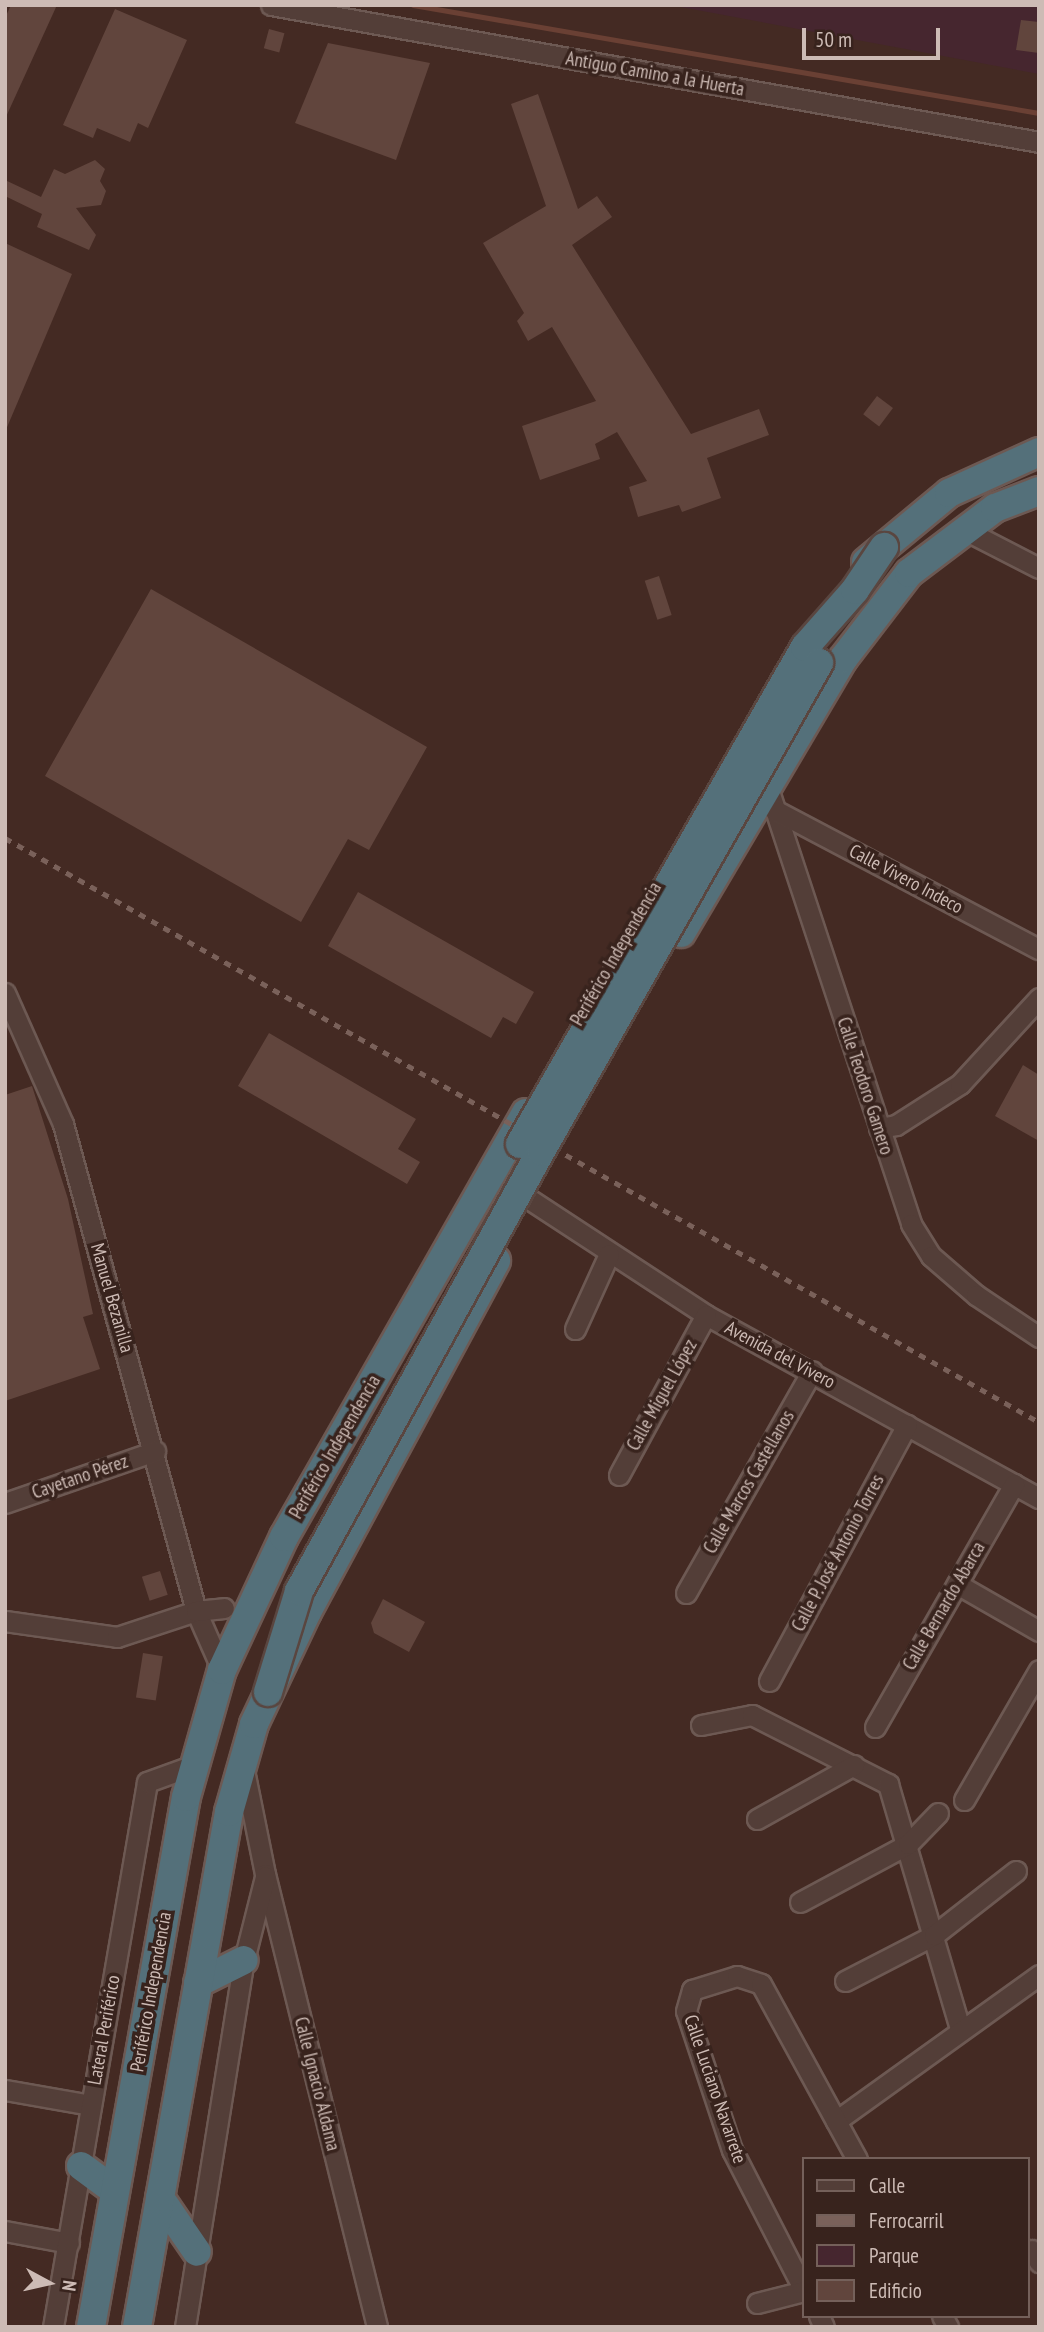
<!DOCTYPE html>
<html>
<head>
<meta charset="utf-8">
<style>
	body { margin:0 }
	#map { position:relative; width:1044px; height:2332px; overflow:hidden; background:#442a23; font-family:"PT Sans Narrow",sans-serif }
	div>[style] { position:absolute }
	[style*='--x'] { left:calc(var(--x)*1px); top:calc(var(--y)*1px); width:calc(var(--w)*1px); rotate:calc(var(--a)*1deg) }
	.green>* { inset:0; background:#46262f }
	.stream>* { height:5px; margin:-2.5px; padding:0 2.5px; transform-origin:2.5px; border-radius:2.5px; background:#6a4034 }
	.building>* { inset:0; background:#61453d; transform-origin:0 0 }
	.roads { filter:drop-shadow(2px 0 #6d5953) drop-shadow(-2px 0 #6d5953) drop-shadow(0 2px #6d5953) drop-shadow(0 -2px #6d5953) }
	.minor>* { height:19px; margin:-9.5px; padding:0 9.5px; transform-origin:9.5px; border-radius:9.5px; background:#533e38 }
	.highway>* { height:28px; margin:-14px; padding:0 14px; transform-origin:14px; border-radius:14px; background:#54707a }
	.rail>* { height:5px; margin-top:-2.5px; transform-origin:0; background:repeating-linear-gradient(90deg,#7a615a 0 7px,transparent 0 14px) }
	.bridges { filter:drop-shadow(2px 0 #5a4640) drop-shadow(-2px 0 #5a4640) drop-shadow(0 2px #5a4640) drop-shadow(0 -2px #5a4640) }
	.highway-bridge>* { height:28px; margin:-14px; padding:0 14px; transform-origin:14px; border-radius:14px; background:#54707a }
	span { translate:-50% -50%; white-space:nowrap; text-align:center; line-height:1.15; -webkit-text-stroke:7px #38231d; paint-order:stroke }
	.street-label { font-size:19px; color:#cdbbb5 }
	.frame { position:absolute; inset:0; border:7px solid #cdbbb5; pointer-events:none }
	.legend { position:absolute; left:802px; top:2157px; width:228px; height:161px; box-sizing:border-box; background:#38231d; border:2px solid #74605a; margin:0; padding:9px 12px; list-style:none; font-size:21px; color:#cdbbb5 }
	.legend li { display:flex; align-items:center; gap:14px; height:35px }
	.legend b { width:35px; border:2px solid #74605a }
	.north { position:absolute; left:14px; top:2248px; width:70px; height:70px; -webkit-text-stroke:5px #38231d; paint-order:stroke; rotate:98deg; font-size:19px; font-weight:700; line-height:28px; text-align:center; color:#cdbbb5 }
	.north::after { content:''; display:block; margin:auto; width:24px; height:32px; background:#cdbbb5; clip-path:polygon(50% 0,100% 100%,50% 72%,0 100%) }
	.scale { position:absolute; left:802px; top:28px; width:138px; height:32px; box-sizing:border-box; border:4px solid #cdbbb5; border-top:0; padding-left:9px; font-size:21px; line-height:24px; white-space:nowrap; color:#cdbbb5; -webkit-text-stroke:5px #38231d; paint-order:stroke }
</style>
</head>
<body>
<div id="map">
	<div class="green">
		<i style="clip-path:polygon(670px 5px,1039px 5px,1039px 74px)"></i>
	</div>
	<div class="stream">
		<i style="--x:413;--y:5;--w:635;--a:9.79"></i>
	</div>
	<div class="building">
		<i style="clip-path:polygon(11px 5px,57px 5px,5px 119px,5px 18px)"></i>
		<i style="clip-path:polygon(115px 9px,187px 40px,148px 128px,138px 123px,130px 142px,97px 128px,93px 138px,63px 125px)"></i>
		<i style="clip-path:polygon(1021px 20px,1039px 22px,1039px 53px,1016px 50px)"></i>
		<i style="left:269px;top:29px;width:16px;height:20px;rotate:15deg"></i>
		<i style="clip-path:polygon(328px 43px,430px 63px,396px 160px,295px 123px)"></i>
		<i style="clip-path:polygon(538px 94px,578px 209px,597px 196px,612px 217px,572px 245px,691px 434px,759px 409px,769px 435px,707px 458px,721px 498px,682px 512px,679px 505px,638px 517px,629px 487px,647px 481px,617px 432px,595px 444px,600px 459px,540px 480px,522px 426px,596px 401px,552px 327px,528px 341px,517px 321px,524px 313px,483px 243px,546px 206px,511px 104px)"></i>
		<i style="clip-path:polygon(95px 160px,105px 169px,100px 181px,106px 191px,101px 205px,76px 208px,96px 235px,89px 250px,37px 227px,42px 214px,5px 196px,5px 180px,41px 197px,54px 169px,65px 174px)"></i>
		<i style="clip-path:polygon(5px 243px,72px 274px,5px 432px)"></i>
		<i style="left:877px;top:396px;width:20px;height:23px;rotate:37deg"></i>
		<i style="left:659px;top:576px;width:41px;height:15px;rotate:72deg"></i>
		<i style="clip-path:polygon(151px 589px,427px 747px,369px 850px,348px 839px,301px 922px,45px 776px)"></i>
		<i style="clip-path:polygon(358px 892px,534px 992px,516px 1024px,503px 1017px,491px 1038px,328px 946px)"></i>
		<i style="clip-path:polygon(269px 1033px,416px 1119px,398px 1149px,420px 1162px,407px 1184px,238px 1086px)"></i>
		<i style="clip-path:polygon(1023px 1065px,1039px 1075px,1039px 1141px,995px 1116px)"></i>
		<i style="clip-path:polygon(32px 1086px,68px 1199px,93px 1314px,83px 1317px,100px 1369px,5px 1401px,5px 1095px)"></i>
		<i style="left:160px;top:1571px;width:25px;height:19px;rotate:72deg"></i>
		<i style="clip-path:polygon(383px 1599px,425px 1622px,409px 1652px,374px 1633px,371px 1623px)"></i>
		<i style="left:143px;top:1653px;width:20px;height:45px;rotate:9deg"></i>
	</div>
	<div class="roads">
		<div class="minor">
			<i style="--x:271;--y:5;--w:780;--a:10.11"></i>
			<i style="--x:963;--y:529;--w:85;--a:27.2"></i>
			<i style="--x:767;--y:785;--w:462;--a:71.8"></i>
			<i style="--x:911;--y:1224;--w:38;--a:58"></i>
			<i style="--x:931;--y:1256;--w:60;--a:40.9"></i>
			<i style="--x:976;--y:1295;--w:76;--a:33.7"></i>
			<i style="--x:773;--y:809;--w:301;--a:27.8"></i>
			<i style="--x:5;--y:993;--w:143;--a:66.1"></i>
			<i style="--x:63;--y:1124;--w:505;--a:74.72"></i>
			<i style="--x:196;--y:1611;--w:64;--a:66.2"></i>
			<i style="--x:879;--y:1128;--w:17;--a:-10"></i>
			<i style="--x:896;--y:1125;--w:76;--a:-32.6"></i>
			<i style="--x:960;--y:1084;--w:117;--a:-47.4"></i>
			<i style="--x:529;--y:1199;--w:212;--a:33.2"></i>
			<i style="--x:706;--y:1315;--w:380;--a:28.8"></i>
			<i style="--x:575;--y:1329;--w:82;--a:-65.6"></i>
			<i style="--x:619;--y:1475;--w:182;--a:-61.5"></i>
			<i style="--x:5;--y:1503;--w:159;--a:-19.1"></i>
			<i style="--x:957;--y:1584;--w:95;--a:29.8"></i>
			<i style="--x:686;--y:1593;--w:255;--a:-60.4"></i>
			<i style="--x:5;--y:1621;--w:113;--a:8.1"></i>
			<i style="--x:117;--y:1637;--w:83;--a:-18.2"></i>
			<i style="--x:196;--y:1611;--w:28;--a:-6"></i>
			<i style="--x:769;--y:1681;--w:291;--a:-61.7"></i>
			<i style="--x:701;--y:1725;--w:52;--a:-11.1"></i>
			<i style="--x:752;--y:1715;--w:153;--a:26.9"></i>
			<i style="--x:888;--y:1784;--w:254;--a:73.6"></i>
			<i style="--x:875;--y:1727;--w:280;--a:-60.2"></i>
			<i style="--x:244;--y:1770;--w:106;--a:78.6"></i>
			<i style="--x:265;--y:1874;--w:467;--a:76.1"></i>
			<i style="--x:964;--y:1800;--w:150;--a:-60"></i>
			<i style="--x:757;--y:1819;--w:111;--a:-29.1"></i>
			<i style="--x:800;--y:1902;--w:123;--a:-28.2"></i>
			<i style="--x:908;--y:1844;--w:43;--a:-45.9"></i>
			<i style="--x:845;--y:1981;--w:100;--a:-27.3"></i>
			<i style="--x:934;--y:1935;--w:104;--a:-38"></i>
			<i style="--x:5;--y:2090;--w:87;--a:9.9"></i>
			<i style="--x:836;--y:2121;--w:250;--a:-35.7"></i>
			<i style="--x:5;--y:2231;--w:65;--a:10.6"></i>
			<i style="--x:1032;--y:2250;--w:14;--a:60"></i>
			<i style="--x:804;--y:2290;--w:157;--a:-117.2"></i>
			<i style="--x:732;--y:2150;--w:146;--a:-108.3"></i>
			<i style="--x:686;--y:2011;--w:22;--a:-74"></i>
			<i style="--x:692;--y:1990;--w:47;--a:-17.3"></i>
			<i style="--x:737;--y:1976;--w:25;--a:18"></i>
			<i style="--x:761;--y:1984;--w:200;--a:61.3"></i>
			<i style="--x:757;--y:2303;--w:49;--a:-14.3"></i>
			<i style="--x:819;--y:2316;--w:12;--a:66"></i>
			<i style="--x:942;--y:2316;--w:13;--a:61"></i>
			<i style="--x:53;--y:2327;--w:553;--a:-80.21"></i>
			<i style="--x:147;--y:1782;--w:50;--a:-19.9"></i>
			<i style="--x:185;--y:2327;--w:372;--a:-80.9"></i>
			<i style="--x:244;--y:1960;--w:86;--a:-75.8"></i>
		</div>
		<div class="highway">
			<i style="--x:866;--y:562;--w:108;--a:-39.7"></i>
			<i style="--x:949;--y:493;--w:99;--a:-24.5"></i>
			<i style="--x:681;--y:933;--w:318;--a:-59.4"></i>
			<i style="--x:843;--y:659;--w:108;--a:-52.5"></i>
			<i style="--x:909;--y:573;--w:108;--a:-37.1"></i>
			<i style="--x:995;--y:508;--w:47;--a:-21.1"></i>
			<i style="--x:198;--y:1983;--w:51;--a:-26.6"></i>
			<i style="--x:81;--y:2166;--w:42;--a:36.3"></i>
			<i style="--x:160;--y:2198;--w:65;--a:55.6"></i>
			<i style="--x:91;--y:2327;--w:538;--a:-79.84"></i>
			<i style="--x:186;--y:1797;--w:132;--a:-74.2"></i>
			<i style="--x:222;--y:1670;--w:147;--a:-65"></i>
			<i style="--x:284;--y:1537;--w:488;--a:-60.3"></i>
			<i style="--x:137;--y:2327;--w:523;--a:-79.87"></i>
			<i style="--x:229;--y:1812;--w:91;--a:-74.1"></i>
			<i style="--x:254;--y:1724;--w:124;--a:-64.7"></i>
			<i style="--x:307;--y:1612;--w:399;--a:-61.7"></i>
		</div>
	</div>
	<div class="rail">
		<i style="--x:5;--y:838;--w:1188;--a:29.46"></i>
	</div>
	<div class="bridges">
		<div class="highway-bridge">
			<i style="--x:520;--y:1144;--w:573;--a:-60.17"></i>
			<i style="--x:805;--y:647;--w:76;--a:-48.7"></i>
			<i style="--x:855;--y:590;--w:52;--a:-56"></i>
			<i style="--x:268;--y:1692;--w:106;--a:-72.9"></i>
			<i style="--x:299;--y:1591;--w:502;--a:-61.19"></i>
			<i style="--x:541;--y:1151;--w:562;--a:-60.33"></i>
		</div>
	</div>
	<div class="street-label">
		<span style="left:655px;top:74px;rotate:10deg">Antiguo Camino a la Huerta</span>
		<span style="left:906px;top:879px;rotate:28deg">Calle Vivero Indeco</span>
		<span style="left:616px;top:954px;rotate:-60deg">Periférico Independencia</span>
		<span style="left:865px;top:1086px;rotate:72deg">Calle Teodoro Gamero</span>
		<span style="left:112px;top:1298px;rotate:74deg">Manuel Bezanilla</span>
		<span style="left:780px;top:1355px;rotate:28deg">Avenida del Vivero</span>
		<span style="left:662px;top:1395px;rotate:-61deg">Calle Miguel López</span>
		<span style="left:335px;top:1447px;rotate:-60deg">Periférico Independencia</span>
		<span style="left:80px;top:1477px;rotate:-19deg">Cayetano Pérez</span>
		<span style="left:749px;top:1482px;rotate:-60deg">Calle Marcos Castellanos</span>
		<span style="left:838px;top:1553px;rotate:-62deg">Calle P. José Antonio Torres</span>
		<span style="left:944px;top:1606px;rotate:-60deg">Calle Bernardo Abarca</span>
		<span style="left:151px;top:1992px;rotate:-80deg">Periférico Independencia</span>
		<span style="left:104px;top:2030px;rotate:-80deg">Lateral Periférico</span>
		<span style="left:317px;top:2084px;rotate:76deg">Calle Ignacio Aldama</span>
		<span style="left:715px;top:2089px;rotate:71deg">Calle Luciano Navarrete</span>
	</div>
	<div class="frame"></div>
	<ul class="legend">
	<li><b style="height:9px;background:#533e38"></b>Calle</li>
	<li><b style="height:9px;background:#7a615a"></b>Ferrocarril</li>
	<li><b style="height:19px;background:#46262f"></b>Parque</li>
	<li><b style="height:19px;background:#61453d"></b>Edificio</li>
	</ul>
	<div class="north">N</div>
	<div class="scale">50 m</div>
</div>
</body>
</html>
